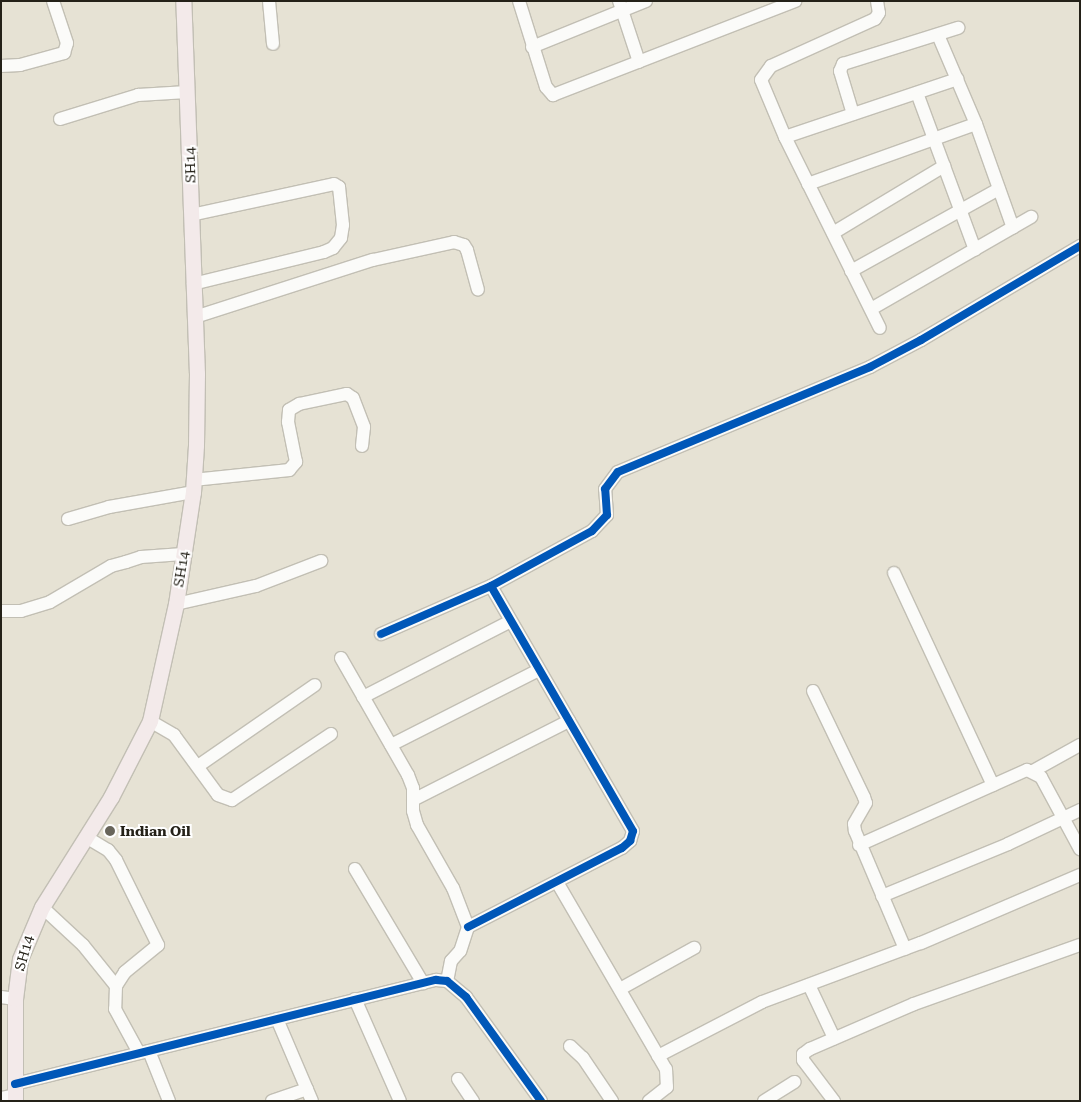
<!DOCTYPE html>
<html>
<head>
<meta charset="utf-8">
<style>
	body { margin:0 }
	#map { position:relative; width:1081px; height:1102px; overflow:hidden; background:#e6e2d4; font-family:"Roboto Serif",serif }
	div>[style] { position:absolute }
	[style*='--x'] { left:calc(var(--x)*1px); top:calc(var(--y)*1px); width:calc(var(--w)*1px); rotate:calc(var(--a)*1deg) }
	.roads { filter:drop-shadow(1px 0 #c2bfb4) drop-shadow(-1px 0 #c2bfb4) drop-shadow(0 1px #c2bfb4) drop-shadow(0 -1px #c2bfb4) }
	.minor>* { height:12px; margin:-6px; padding:0 6px; transform-origin:6px; border-radius:6px; background:#fbfbf9 }
	.major>* { height:15px; margin:-7.5px; padding:0 7.5px; transform-origin:7.5px; border-radius:7.5px; background:#f3eaea }
	.cycleway>* { height:8px; margin:-4px; padding:0 4px; transform-origin:4px; border-radius:4px; background:#0057b8 }
	.dots>* { width:14px; height:14px; translate:-50% -50%; box-sizing:border-box; border:2px solid #fff; border-radius:50% }
	span { translate:-50% -50%; white-space:nowrap; text-align:center; line-height:1.15; -webkit-text-stroke:4px #fff; paint-order:stroke }
	.street-label { font-size:14px; color:#242118 }
	.poi-label { font-size:14px; color:#242118; font-weight:700 }
	.left { translate:0 -50%; text-align:left }
	.frame { position:absolute; inset:0; border:2px solid #242118; pointer-events:none }
</style>
</head>
<body>
<div id="map">
	<div class="roads">
		<div class="minor">
			<i style="--x:269;--y:1;--w:43;--a:84.7"></i>
			<i style="--x:519;--y:1;--w:90;--a:72.6"></i>
			<i style="--x:546;--y:87;--w:11;--a:49"></i>
			<i style="--x:553;--y:95;--w:260;--a:-21.2"></i>
			<i style="--x:619;--y:1;--w:64;--a:71.8"></i>
			<i style="--x:877;--y:1;--w:12;--a:81"></i>
			<i style="--x:879;--y:13;--w:7;--a:124"></i>
			<i style="--x:875;--y:19;--w:114;--a:155.7"></i>
			<i style="--x:771;--y:66;--w:17;--a:126"></i>
			<i style="--x:761;--y:80;--w:62;--a:67.2"></i>
			<i style="--x:785;--y:137;--w:213;--a:63.6"></i>
			<i style="--x:938;--y:35;--w:97;--a:66.9"></i>
			<i style="--x:976;--y:124;--w:110;--a:70.4"></i>
			<i style="--x:532;--y:47;--w:123;--a:-22"></i>
			<i style="--x:1;--y:66;--w:19;--a:-3"></i>
			<i style="--x:20;--y:65;--w:46;--a:-15.3"></i>
			<i style="--x:64;--y:53;--w:10;--a:-73"></i>
			<i style="--x:67;--y:43;--w:44;--a:-108.4"></i>
			<i style="--x:917;--y:93;--w:167;--a:69.7"></i>
			<i style="--x:853;--y:114;--w:45;--a:-106.8"></i>
			<i style="--x:840;--y:71;--w:8;--a:-67"></i>
			<i style="--x:843;--y:64;--w:121;--a:-17.4"></i>
			<i style="--x:60;--y:119;--w:82;--a:-17.1"></i>
			<i style="--x:138;--y:95;--w:49;--a:-3.5"></i>
			<i style="--x:785;--y:137;--w:182;--a:-18.6"></i>
			<i style="--x:808;--y:184;--w:178;--a:-19.7"></i>
			<i style="--x:191;--y:215;--w:146;--a:-12.2"></i>
			<i style="--x:334;--y:184;--w:6;--a:31"></i>
			<i style="--x:339;--y:187;--w:38;--a:84"></i>
			<i style="--x:343;--y:225;--w:13;--a:99"></i>
			<i style="--x:341;--y:238;--w:13;--a:129"></i>
			<i style="--x:333;--y:248;--w:10;--a:156"></i>
			<i style="--x:324;--y:252;--w:135;--a:166.3"></i>
			<i style="--x:833;--y:233;--w:130;--a:-31.1"></i>
			<i style="--x:851;--y:271;--w:169;--a:-29"></i>
			<i style="--x:871;--y:309;--w:185;--a:-29.9"></i>
			<i style="--x:195;--y:317;--w:187;--a:-17.8"></i>
			<i style="--x:373;--y:260;--w:83;--a:-12.5"></i>
			<i style="--x:454;--y:242;--w:10;--a:17"></i>
			<i style="--x:464;--y:245;--w:6;--a:59"></i>
			<i style="--x:467;--y:250;--w:41;--a:74.6"></i>
			<i style="--x:193;--y:480;--w:97;--a:-5.9"></i>
			<i style="--x:289;--y:470;--w:11;--a:-49"></i>
			<i style="--x:296;--y:462;--w:41;--a:-101.3"></i>
			<i style="--x:288;--y:422;--w:12;--a:-85"></i>
			<i style="--x:289;--y:410;--w:12;--a:-31"></i>
			<i style="--x:299;--y:404;--w:49;--a:-11.8"></i>
			<i style="--x:347;--y:394;--w:7;--a:34"></i>
			<i style="--x:353;--y:398;--w:31;--a:69"></i>
			<i style="--x:364;--y:427;--w:19;--a:96"></i>
			<i style="--x:68;--y:519;--w:43;--a:-16.3"></i>
			<i style="--x:109;--y:507;--w:85;--a:-10.1"></i>
			<i style="--x:894;--y:573;--w:234;--a:65"></i>
			<i style="--x:176;--y:604;--w:82;--a:-12.7"></i>
			<i style="--x:256;--y:586;--w:70;--a:-21"></i>
			<i style="--x:1;--y:611;--w:20;--a:0"></i>
			<i style="--x:21;--y:611;--w:30;--a:-17"></i>
			<i style="--x:50;--y:602;--w:71;--a:-30.5"></i>
			<i style="--x:111;--y:566;--w:16;--a:-15"></i>
			<i style="--x:126;--y:562;--w:16;--a:-18"></i>
			<i style="--x:141;--y:557;--w:42;--a:-4.1"></i>
			<i style="--x:381;--y:634;--w:120;--a:-23.6"></i>
			<i style="--x:491;--y:586;--w:115;--a:-28.6"></i>
			<i style="--x:592;--y:531;--w:22;--a:-47"></i>
			<i style="--x:607;--y:515;--w:26;--a:-94"></i>
			<i style="--x:605;--y:489;--w:21;--a:-53"></i>
			<i style="--x:618;--y:472;--w:273;--a:-22.6"></i>
			<i style="--x:870;--y:367;--w:58;--a:-27.9"></i>
			<i style="--x:921;--y:340;--w:185;--a:-30.6"></i>
			<i style="--x:341;--y:658;--w:135;--a:60.2"></i>
			<i style="--x:408;--y:775;--w:14;--a:69"></i>
			<i style="--x:413;--y:788;--w:23;--a:90"></i>
			<i style="--x:413;--y:811;--w:15;--a:74"></i>
			<i style="--x:417;--y:825;--w:73;--a:60.3"></i>
			<i style="--x:453;--y:888;--w:42;--a:69"></i>
			<i style="--x:468;--y:927;--w:25;--a:108"></i>
			<i style="--x:460;--y:951;--w:13;--a:132"></i>
			<i style="--x:451;--y:961;--w:20;--a:101"></i>
			<i style="--x:813;--y:691;--w:118;--a:64.3"></i>
			<i style="--x:864;--y:797;--w:6;--a:72"></i>
			<i style="--x:866;--y:803;--w:24;--a:120"></i>
			<i style="--x:854;--y:824;--w:7;--a:82"></i>
			<i style="--x:855;--y:831;--w:128;--a:67"></i>
			<i style="--x:363;--y:697;--w:166;--a:-27.2"></i>
			<i style="--x:150;--y:721;--w:28;--a:30"></i>
			<i style="--x:174;--y:735;--w:74;--a:53.7"></i>
			<i style="--x:218;--y:795;--w:15;--a:20"></i>
			<i style="--x:232;--y:800;--w:119;--a:-33.7"></i>
			<i style="--x:391;--y:745;--w:166;--a:-26.9"></i>
			<i style="--x:198;--y:766;--w:142;--a:-34.7"></i>
			<i style="--x:1033;--y:771;--w:54;--a:-29"></i>
			<i style="--x:413;--y:800;--w:175;--a:-26.9"></i>
			<i style="--x:86;--y:837;--w:26;--a:31"></i>
			<i style="--x:108;--y:850;--w:13;--a:51"></i>
			<i style="--x:116;--y:860;--w:95;--a:63.7"></i>
			<i style="--x:158;--y:945;--w:43;--a:140.7"></i>
			<i style="--x:125;--y:972;--w:17;--a:123"></i>
			<i style="--x:116;--y:986;--w:23;--a:92"></i>
			<i style="--x:115;--y:1009;--w:50;--a:61.4"></i>
			<i style="--x:859;--y:845;--w:184;--a:-24.1"></i>
			<i style="--x:1027;--y:770;--w:16;--a:27"></i>
			<i style="--x:1041;--y:777;--w:82;--a:61.6"></i>
			<i style="--x:355;--y:869;--w:133;--a:59.2"></i>
			<i style="--x:557;--y:882;--w:216;--a:59.8"></i>
			<i style="--x:666;--y:1069;--w:18;--a:87"></i>
			<i style="--x:667;--y:1087;--w:23;--a:142"></i>
			<i style="--x:882;--y:896;--w:136;--a:-22.4"></i>
			<i style="--x:1008;--y:844;--w:80;--a:-25.3"></i>
			<i style="--x:42;--y:907;--w:56;--a:42.8"></i>
			<i style="--x:83;--y:945;--w:53;--a:51.2"></i>
			<i style="--x:468;--y:927;--w:173;--a:-27.2"></i>
			<i style="--x:622;--y:848;--w:11;--a:-41"></i>
			<i style="--x:630;--y:841;--w:10;--a:-73"></i>
			<i style="--x:633;--y:831;--w:283;--a:-120.1"></i>
			<i style="--x:809;--y:985;--w:59;--a:64.7"></i>
			<i style="--x:620;--y:989;--w:85;--a:-29"></i>
			<i style="--x:1;--y:997;--w:14;--a:8"></i>
			<i style="--x:355;--y:999;--w:111;--a:66.2"></i>
			<i style="--x:277;--y:1019;--w:89;--a:66.9"></i>
			<i style="--x:570;--y:1046;--w:18;--a:43"></i>
			<i style="--x:583;--y:1058;--w:52;--a:56"></i>
			<i style="--x:149;--y:1051;--w:54;--a:68.2"></i>
			<i style="--x:658;--y:1056;--w:117;--a:-27.4"></i>
			<i style="--x:762;--y:1002;--w:170;--a:-20.4"></i>
			<i style="--x:921;--y:943;--w:173;--a:-23.2"></i>
			<i style="--x:458;--y:1079;--w:27;--a:56"></i>
			<i style="--x:15;--y:1084;--w:434;--a:-13.9"></i>
			<i style="--x:436;--y:980;--w:11;--a:5"></i>
			<i style="--x:447;--y:981;--w:25;--a:40"></i>
			<i style="--x:466;--y:997;--w:128;--a:54.2"></i>
			<i style="--x:1;--y:1098;--w:14;--a:-12"></i>
			<i style="--x:272;--y:1101;--w:37;--a:-19"></i>
			<i style="--x:764;--y:1101;--w:36;--a:-32"></i>
			<i style="--x:834;--y:1101;--w:51;--a:-127.1"></i>
			<i style="--x:803;--y:1060;--w:6;--a:-90"></i>
			<i style="--x:803;--y:1054;--w:9;--a:-36"></i>
			<i style="--x:810;--y:1049;--w:113;--a:-23.4"></i>
			<i style="--x:914;--y:1004;--w:176;--a:-19.6"></i>
		</div>
		<div class="major">
			<i style="--x:15;--y:1101;--w:102;--a:-90"></i>
			<i style="--x:15;--y:999;--w:40;--a:-82.9"></i>
			<i style="--x:20;--y:959;--w:56;--a:-67.1"></i>
			<i style="--x:42;--y:907;--w:130;--a:-57.9"></i>
			<i style="--x:111;--y:797;--w:85;--a:-62.8"></i>
			<i style="--x:150;--y:721;--w:120;--a:-77.5"></i>
			<i style="--x:176;--y:604;--w:113;--a:-81.4"></i>
			<i style="--x:193;--y:492;--w:47;--a:-86.3"></i>
			<i style="--x:196;--y:445;--w:71;--a:-89.2"></i>
			<i style="--x:197;--y:374;--w:373;--a:-92.1"></i>
		</div>
	</div>
	<div class="cycleway">
		<i style="--x:381;--y:634;--w:120;--a:-23.6"></i>
		<i style="--x:491;--y:586;--w:115;--a:-28.6"></i>
		<i style="--x:592;--y:531;--w:22;--a:-47"></i>
		<i style="--x:607;--y:515;--w:26;--a:-94"></i>
		<i style="--x:605;--y:489;--w:21;--a:-53"></i>
		<i style="--x:618;--y:472;--w:273;--a:-22.6"></i>
		<i style="--x:870;--y:367;--w:58;--a:-27.9"></i>
		<i style="--x:921;--y:340;--w:185;--a:-30.6"></i>
		<i style="--x:468;--y:927;--w:173;--a:-27.2"></i>
		<i style="--x:622;--y:848;--w:11;--a:-41"></i>
		<i style="--x:630;--y:841;--w:10;--a:-73"></i>
		<i style="--x:633;--y:831;--w:283;--a:-120.1"></i>
		<i style="--x:15;--y:1084;--w:434;--a:-13.9"></i>
		<i style="--x:436;--y:980;--w:11;--a:5"></i>
		<i style="--x:447;--y:981;--w:25;--a:40"></i>
		<i style="--x:466;--y:997;--w:128;--a:54.2"></i>
	</div>
	<div class="dots">
		<i style="left:110px;top:831px;background:#68655a"></i>
	</div>
	<div class="street-label">
		<span style="left:190px;top:165px;rotate:-92deg">SH14</span>
		<span style="left:181px;top:569px;rotate:-81deg">SH14</span>
		<span style="left:24px;top:953px;rotate:-74deg">SH14</span>
	</div>
	<div class="poi-label">
		<span class="left" style="left:120px;top:831px">Indian Oil</span>
	</div>
	<div class="frame"></div>
</div>
</body>
</html>
